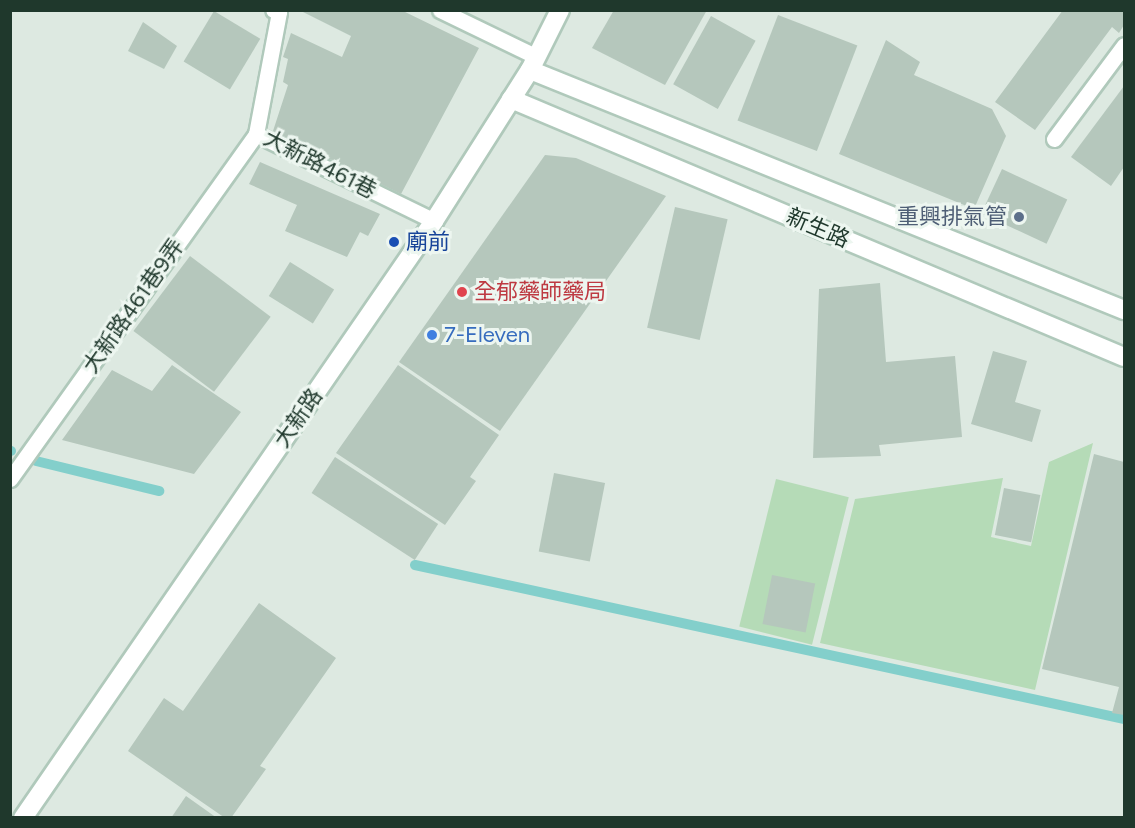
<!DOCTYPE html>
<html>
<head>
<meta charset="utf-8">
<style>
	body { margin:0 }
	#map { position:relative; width:1135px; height:828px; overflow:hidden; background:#dde9e1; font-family:Figtree,"Noto Sans TC",sans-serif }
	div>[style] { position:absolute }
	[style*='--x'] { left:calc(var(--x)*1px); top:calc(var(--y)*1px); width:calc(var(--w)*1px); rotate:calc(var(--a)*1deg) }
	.green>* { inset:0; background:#b5dbb7; transform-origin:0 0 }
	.stream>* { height:10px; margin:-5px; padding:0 5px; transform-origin:5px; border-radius:5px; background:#83cfcb }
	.building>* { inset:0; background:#b5c7bc; transform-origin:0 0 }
	.roads { filter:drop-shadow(2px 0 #b0c9bb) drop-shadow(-2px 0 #b0c9bb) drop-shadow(0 2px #b0c9bb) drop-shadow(0 -2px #b0c9bb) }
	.lane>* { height:15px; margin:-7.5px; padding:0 7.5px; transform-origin:7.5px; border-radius:7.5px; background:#fff }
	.secondary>* { height:18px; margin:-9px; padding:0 9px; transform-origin:9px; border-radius:9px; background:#fff }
	.dots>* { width:16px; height:16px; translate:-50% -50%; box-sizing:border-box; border:3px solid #edf6f0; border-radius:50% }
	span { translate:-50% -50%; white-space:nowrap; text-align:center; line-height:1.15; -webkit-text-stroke:6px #edf6f0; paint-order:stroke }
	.street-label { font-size:22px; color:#1f382c }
	.service-label { font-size:22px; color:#4e5e75 }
	.right { translate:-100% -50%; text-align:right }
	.transit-label { font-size:22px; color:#164399 }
	.left { translate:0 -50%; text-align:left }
	.health-label { font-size:22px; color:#be3a42 }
	.shop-label { font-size:22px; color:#366cbe }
	.frame { position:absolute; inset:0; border:12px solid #1f382c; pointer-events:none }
</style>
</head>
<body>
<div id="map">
	<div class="green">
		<i style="clip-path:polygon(1093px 443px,1035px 690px,820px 643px,855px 499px,1003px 478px,991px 537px,1031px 546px,1049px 462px)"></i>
		<i style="left:776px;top:479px;width:75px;height:152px;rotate:14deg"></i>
	</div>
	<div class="stream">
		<i style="--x:10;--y:451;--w:1;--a:0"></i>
		<i style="--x:36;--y:461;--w:127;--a:13.7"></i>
		<i style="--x:415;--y:565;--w:726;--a:12.25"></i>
	</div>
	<div class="building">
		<i style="clip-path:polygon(299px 10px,401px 10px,479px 48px,401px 194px,273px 131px,288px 85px,283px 82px,288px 59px,283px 57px,291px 33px,342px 57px,351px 36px)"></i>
		<i style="clip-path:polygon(614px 10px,707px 10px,665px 85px,592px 48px)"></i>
		<i style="clip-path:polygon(1063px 10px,1124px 10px,1124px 25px,1119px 33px,1112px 27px,1035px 130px,995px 102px)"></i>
		<i style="left:214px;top:11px;width:54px;height:59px;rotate:31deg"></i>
		<i style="left:778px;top:15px;width:85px;height:113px;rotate:21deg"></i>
		<i style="left:711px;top:16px;width:51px;height:78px;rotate:29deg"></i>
		<i style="clip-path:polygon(143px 22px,177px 46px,164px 69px,128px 51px)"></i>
		<i style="clip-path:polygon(886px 40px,920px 62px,914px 75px,992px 109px,1006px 136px,974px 209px,839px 154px)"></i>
		<i style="clip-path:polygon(1124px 86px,1124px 167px,1111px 186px,1071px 157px)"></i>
		<i style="clip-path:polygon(545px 155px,576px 158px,666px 196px,500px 431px,399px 362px)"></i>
		<i style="clip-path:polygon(260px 162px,380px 214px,368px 236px,360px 232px,347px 257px,285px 231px,297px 205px,249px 184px)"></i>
		<i style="left:1002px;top:169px;width:72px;height:49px;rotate:25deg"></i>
		<i style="left:675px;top:207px;width:54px;height:124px;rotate:13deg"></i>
		<i style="left:190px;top:256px;width:101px;height:94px;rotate:37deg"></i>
		<i style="left:290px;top:262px;width:52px;height:40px;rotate:32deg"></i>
		<i style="clip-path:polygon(880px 283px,886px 362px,955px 356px,962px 437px,879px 445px,881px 456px,813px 458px,819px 289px)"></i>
		<i style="clip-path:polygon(993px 351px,1027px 361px,1015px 402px,1041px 410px,1032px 442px,971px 424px)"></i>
		<i style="clip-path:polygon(172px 365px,241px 412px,194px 474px,62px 440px,112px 370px,152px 391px)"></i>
		<i style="clip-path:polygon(398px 365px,499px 435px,470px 477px,476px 481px,445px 525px,336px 453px)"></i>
		<i style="clip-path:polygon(1094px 454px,1124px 462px,1124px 715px,1112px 713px,1119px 687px,1042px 669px)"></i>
		<i style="left:335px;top:457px;width:123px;height:43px;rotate:33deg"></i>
		<i style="left:554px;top:473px;width:52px;height:80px;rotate:11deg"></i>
		<i style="left:1004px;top:488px;width:37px;height:48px;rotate:11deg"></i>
		<i style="left:772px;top:575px;width:44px;height:50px;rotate:11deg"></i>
		<i style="clip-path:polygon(259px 603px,336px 658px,260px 766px,266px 769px,231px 818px,225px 818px,128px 751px,164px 698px,183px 711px)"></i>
		<i style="clip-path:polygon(186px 796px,217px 818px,171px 818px)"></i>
	</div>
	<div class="roads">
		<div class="lane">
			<i style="--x:440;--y:10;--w:106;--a:25.8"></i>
			<i style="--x:256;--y:134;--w:198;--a:26"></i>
			<i style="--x:1054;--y:139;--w:117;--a:-53.3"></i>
			<i style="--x:10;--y:479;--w:424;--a:-54.5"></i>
			<i style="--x:256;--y:134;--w:124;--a:-79.3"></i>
			<i style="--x:279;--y:12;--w:6;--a:-162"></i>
		</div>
		<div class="secondary">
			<i style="--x:530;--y:70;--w:641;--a:22"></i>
			<i style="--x:511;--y:99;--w:665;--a:22.83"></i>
			<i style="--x:23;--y:818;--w:725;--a:-55.45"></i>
			<i style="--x:434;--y:221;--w:179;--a:-57.6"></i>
			<i style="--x:530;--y:70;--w:67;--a:-63.4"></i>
		</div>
	</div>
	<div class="dots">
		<i style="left:1019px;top:217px;background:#5c6f8a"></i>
		<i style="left:394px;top:242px;background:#1a4fb4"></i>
		<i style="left:462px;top:292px;background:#e0444e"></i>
		<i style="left:432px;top:335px;background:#3f7fe0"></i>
	</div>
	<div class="street-label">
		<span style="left:320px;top:164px;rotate:27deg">大新路461巷</span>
		<span style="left:818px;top:228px;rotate:23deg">新生路</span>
		<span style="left:133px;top:306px;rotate:-55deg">大新路461巷9弄</span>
		<span style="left:298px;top:418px;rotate:-55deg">大新路</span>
	</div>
	<div class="service-label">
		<span class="right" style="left:1007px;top:217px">重興排氣管</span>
	</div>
	<div class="transit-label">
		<span class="left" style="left:406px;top:242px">廟前</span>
	</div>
	<div class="health-label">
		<span class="left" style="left:474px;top:292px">全郁藥師藥局</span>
	</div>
	<div class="shop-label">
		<span class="left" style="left:444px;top:335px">7-Eleven</span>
	</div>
	<div class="frame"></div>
</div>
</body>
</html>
